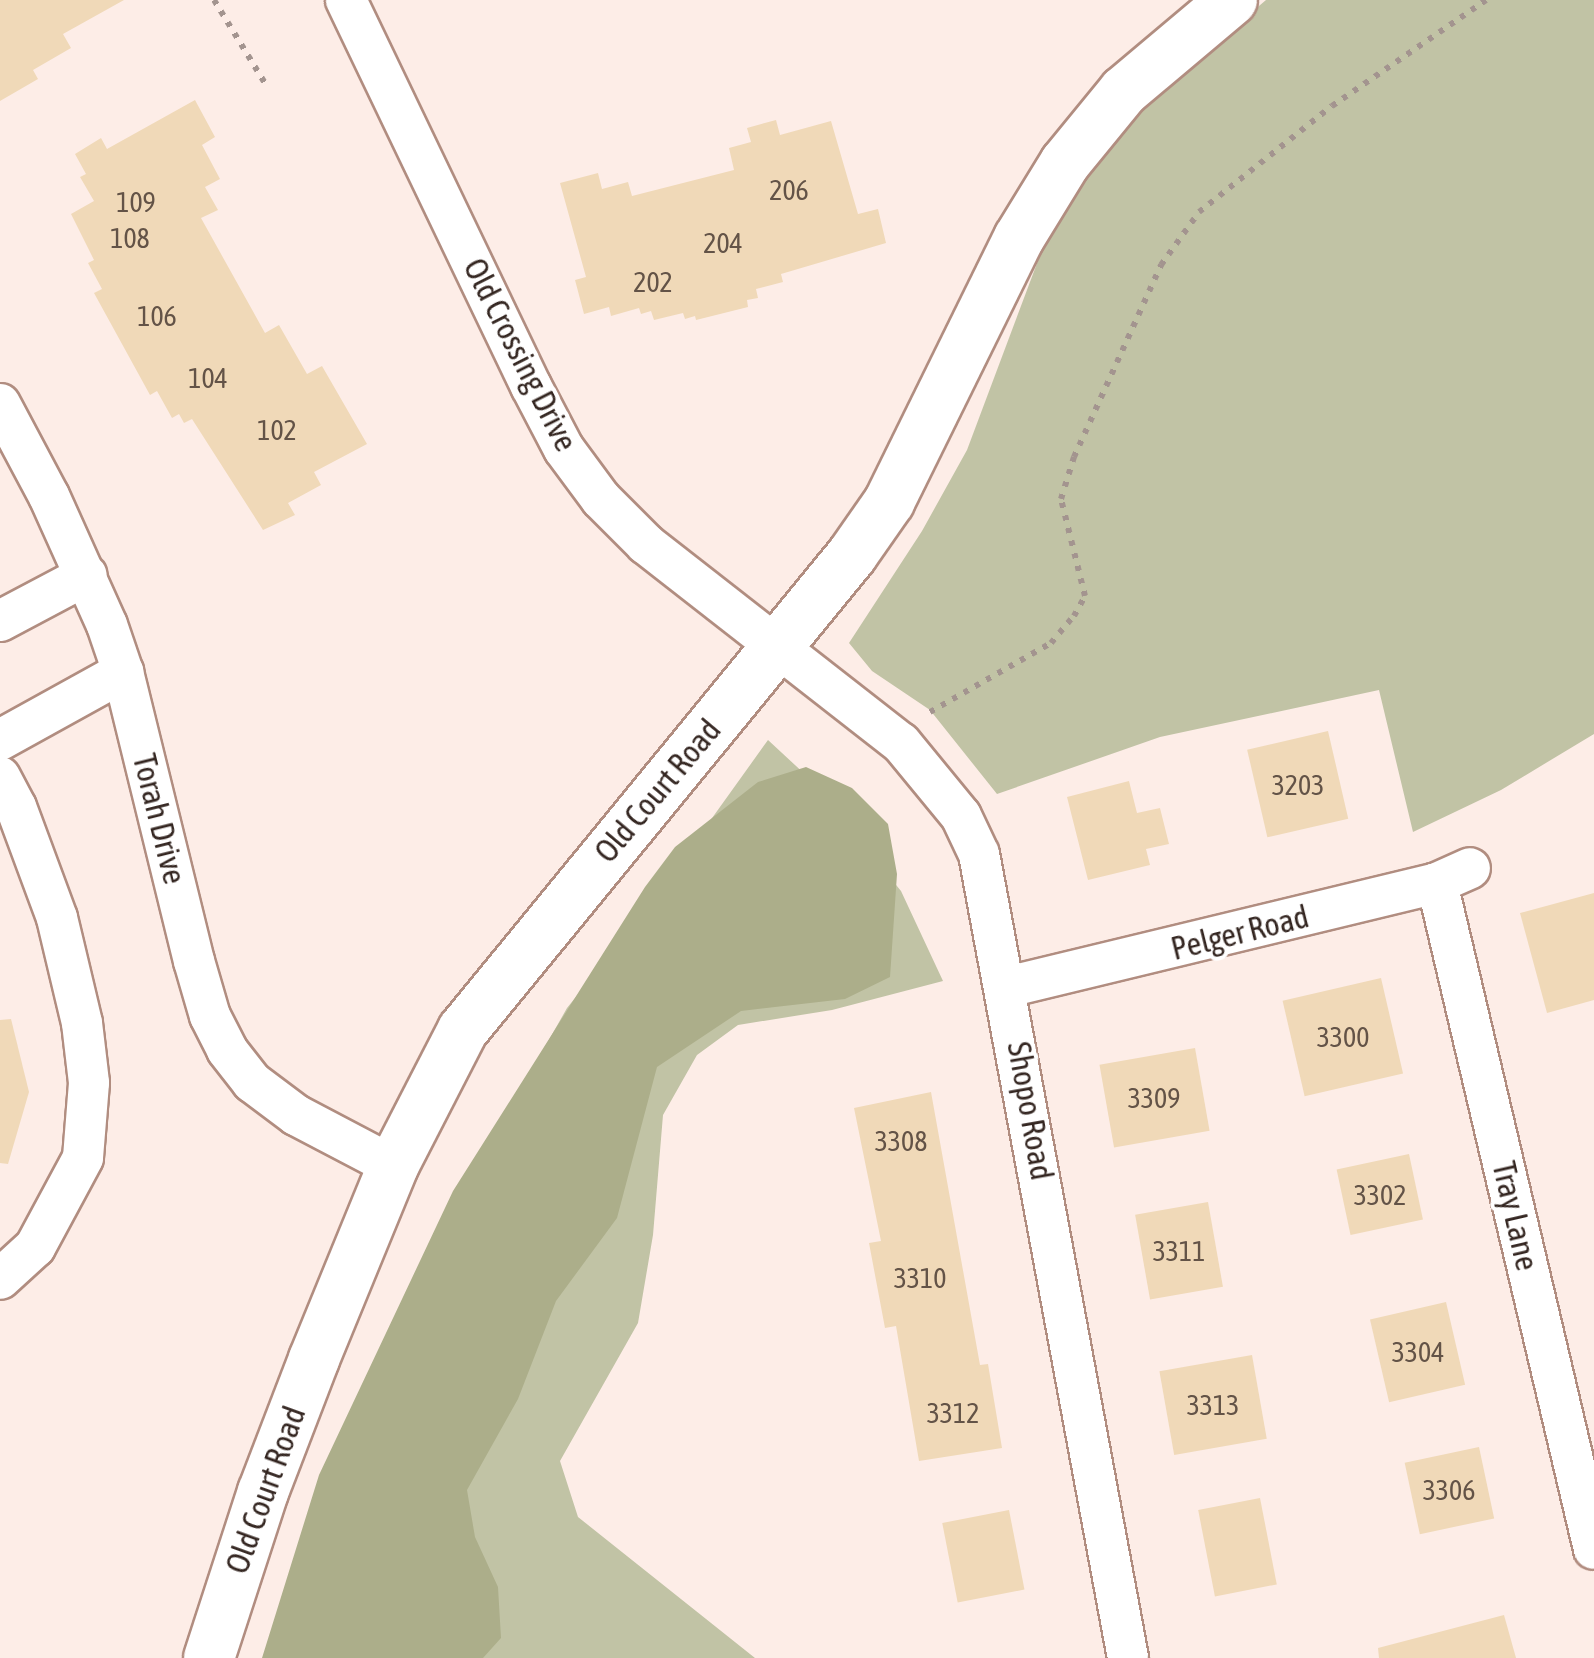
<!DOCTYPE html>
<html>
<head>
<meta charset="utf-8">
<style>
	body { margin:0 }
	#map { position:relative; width:1594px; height:1658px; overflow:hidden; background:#fdede7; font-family:"Asap Condensed",sans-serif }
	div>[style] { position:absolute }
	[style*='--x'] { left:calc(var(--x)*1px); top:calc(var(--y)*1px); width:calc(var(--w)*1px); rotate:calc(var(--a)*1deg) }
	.green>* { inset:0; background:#c1c3a5 }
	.forest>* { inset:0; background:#acae8a }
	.building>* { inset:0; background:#f0d9b8; transform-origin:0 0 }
	.path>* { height:6px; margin-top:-3px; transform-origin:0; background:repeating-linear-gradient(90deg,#a3948f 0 5px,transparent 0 13px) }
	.roads { filter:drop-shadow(2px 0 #b18d80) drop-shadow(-2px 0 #b18d80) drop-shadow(0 2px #b18d80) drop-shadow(0 -2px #b18d80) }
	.minor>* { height:40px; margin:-20px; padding:0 20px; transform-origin:20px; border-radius:20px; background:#fff }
	.major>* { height:50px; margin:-25px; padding:0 25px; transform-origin:25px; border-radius:25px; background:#fff }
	span { translate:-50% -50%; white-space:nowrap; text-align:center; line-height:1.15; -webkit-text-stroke:8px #fff; paint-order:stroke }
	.number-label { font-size:28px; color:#635347 }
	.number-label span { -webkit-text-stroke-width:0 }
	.street-label { font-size:32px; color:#342621 }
</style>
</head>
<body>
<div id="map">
	<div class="green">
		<i style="clip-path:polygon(1266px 0,1594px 0,1594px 734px,1501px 790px,1413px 832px,1379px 690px,1160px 737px,997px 794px,930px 710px,872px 671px,849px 643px,922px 531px,967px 450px,1054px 218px,1115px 138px,1177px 76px)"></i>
		<i style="clip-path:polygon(768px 740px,809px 778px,901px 891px,943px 981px,832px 1010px,738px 1025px,697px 1055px,663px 1115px,653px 1235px,638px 1323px,560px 1461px,578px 1517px,755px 1658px,287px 1658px,442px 1229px,567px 1008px,649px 906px)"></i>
	</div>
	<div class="forest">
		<i style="clip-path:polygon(806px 767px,852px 788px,888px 824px,897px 874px,890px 977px,845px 999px,741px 1011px,657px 1067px,617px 1218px,556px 1301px,518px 1399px,467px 1490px,475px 1537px,498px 1587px,501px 1638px,483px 1658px,262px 1658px,319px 1475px,453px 1191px,645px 887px,675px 847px,758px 782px)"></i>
	</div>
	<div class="building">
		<i style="clip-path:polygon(0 0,124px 0,63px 34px,71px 48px,33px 70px,38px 79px,0 101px)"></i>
		<i style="clip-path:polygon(195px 100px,215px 137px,202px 145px,220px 179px,205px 187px,218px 210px,201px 218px,265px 333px,279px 325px,307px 374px,322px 366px,367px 444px,314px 472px,321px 485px,288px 503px,295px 515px,263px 530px,192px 419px,184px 423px,179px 414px,172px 418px,157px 391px,150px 395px,94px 293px,102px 289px,88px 263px,94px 260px,71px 214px,94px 201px,80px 177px,86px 174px,75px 154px,101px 138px,107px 149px)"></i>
		<i style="clip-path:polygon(776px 120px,780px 135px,831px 121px,858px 214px,878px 209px,886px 243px,781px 274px,783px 282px,756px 289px,758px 298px,747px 300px,748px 307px,696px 320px,695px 316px,685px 319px,683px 313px,654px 320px,651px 311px,641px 314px,639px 308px,611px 316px,609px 307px,584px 314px,575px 280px,586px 277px,560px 183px,598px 173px,602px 189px,628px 182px,632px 196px,734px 170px,729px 148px,751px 142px,747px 128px)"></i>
		<i style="left:1328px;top:731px;width:90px;height:83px;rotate:77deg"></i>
		<i style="clip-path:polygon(1129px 781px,1137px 813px,1160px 808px,1169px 844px,1146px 849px,1150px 865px,1088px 880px,1067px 797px)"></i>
		<i style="clip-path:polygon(1594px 893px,1594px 1000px,1547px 1013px,1520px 913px)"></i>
		<i style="left:1381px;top:978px;width:98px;height:101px;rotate:77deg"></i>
		<i style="clip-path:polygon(11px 1019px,29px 1092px,8px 1164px,0 1163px,0 1020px)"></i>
		<i style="left:1195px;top:1048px;width:84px;height:97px;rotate:80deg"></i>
		<i style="clip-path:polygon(931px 1092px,980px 1365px,988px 1364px,1002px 1448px,919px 1461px,896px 1326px,885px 1328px,869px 1243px,881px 1241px,854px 1108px)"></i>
		<i style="left:1409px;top:1154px;width:67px;height:74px;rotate:78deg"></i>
		<i style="left:1208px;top:1202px;width:86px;height:74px;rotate:80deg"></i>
		<i style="left:1446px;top:1302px;width:85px;height:78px;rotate:77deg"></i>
		<i style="left:1252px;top:1355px;width:85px;height:94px;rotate:80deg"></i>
		<i style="left:1479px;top:1447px;width:73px;height:76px;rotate:78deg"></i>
		<i style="left:1260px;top:1498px;width:88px;height:63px;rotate:79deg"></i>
		<i style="left:1009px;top:1510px;width:81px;height:68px;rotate:79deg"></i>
		<i style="clip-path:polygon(1504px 1615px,1516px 1658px,1379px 1658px,1378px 1648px)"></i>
	</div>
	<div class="path">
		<i style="--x:214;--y:0;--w:103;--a:58.5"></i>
		<i style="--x:930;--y:712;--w:139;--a:-29.7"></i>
		<i style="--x:1051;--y:643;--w:35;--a:-50"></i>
		<i style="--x:1074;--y:616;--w:23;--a:-61"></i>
		<i style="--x:1085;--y:596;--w:100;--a:-103.9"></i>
		<i style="--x:1061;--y:499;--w:44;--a:-72.8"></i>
		<i style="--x:1074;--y:457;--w:211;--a:-65.6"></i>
		<i style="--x:1161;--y:265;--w:65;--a:-54.4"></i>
		<i style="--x:1199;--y:212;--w:170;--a:-38.6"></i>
		<i style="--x:1332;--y:106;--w:187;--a:-34.5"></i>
	</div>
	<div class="roads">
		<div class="minor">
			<i style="--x:346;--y:0;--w:428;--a:64.4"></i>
			<i style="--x:531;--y:386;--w:71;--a:62.4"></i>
			<i style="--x:564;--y:449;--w:62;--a:53.5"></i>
			<i style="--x:601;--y:499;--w:64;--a:45"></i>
			<i style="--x:646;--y:544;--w:323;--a:38"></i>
			<i style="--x:901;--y:743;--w:94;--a:50.6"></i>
			<i style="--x:961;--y:816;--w:42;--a:64.7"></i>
			<i style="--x:979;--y:854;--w:818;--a:79.5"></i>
			<i style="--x:0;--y:404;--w:104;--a:62"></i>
			<i style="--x:49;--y:496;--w:141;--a:65.8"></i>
			<i style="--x:107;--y:625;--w:50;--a:71.2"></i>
			<i style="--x:123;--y:672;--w:298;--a:76.2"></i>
			<i style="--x:194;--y:961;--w:57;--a:73.8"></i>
			<i style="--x:210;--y:1016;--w:38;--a:63"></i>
			<i style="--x:227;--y:1050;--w:41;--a:52"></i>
			<i style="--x:252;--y:1082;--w:55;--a:36.9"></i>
			<i style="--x:296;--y:1115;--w:110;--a:27.7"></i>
			<i style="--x:0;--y:621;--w:98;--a:-27.9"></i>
			<i style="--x:0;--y:740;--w:141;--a:-28.9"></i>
			<i style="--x:0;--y:777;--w:34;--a:62"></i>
			<i style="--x:16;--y:807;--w:118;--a:69.7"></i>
			<i style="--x:57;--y:918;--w:108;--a:76.6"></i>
			<i style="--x:82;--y:1023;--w:60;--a:83.3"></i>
			<i style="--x:89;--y:1083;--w:75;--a:94.6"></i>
			<i style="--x:83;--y:1158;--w:101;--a:118.3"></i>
			<i style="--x:35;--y:1247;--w:47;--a:137.6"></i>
			<i style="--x:1437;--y:883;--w:684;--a:76.74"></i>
			<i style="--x:1007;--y:987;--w:442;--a:-13.6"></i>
			<i style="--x:1437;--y:883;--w:36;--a:-24"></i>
		</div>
		<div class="major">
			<i style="--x:209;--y:1658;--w:175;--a:-72"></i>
			<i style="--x:263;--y:1492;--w:142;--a:-69"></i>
			<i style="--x:314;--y:1359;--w:209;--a:-67.7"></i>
			<i style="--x:393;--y:1166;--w:153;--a:-62.8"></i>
			<i style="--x:463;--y:1030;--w:614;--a:-50.68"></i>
			<i style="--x:852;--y:555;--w:65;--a:-55.1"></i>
			<i style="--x:889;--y:502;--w:294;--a:-63.8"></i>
			<i style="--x:1019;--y:238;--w:88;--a:-58.5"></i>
			<i style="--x:1065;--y:163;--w:93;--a:-50.7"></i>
			<i style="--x:1124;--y:91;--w:141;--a:-40.1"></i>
		</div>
	</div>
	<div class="number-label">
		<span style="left:789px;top:190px">206</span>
		<span style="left:136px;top:202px">109</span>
		<span style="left:130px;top:238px">108</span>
		<span style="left:723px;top:243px">204</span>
		<span style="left:653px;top:282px">202</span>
		<span style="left:157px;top:316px">106</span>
		<span style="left:208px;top:378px">104</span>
		<span style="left:277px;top:430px">102</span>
		<span style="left:1298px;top:785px">3203</span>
		<span style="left:1343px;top:1037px">3300</span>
		<span style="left:1154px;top:1098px">3309</span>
		<span style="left:901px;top:1141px">3308</span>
		<span style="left:1380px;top:1195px">3302</span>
		<span style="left:1179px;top:1251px">3311</span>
		<span style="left:920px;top:1278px">3310</span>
		<span style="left:1418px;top:1352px">3304</span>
		<span style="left:1213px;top:1405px">3313</span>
		<span style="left:953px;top:1413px">3312</span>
		<span style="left:1449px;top:1490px">3306</span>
	</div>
	<div class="street-label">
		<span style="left:520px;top:355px;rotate:63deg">Old Crossing Drive</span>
		<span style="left:658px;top:791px;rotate:-50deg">Old Court Road</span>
		<span style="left:159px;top:819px;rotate:76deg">Torah Drive</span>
		<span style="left:1240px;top:933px;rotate:-14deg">Pelger Road</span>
		<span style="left:1030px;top:1111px;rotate:80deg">Shopo Road</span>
		<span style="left:1515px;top:1216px;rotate:77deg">Tray Lane</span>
		<span style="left:266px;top:1490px;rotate:-70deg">Old Court Road</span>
	</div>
</div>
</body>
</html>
